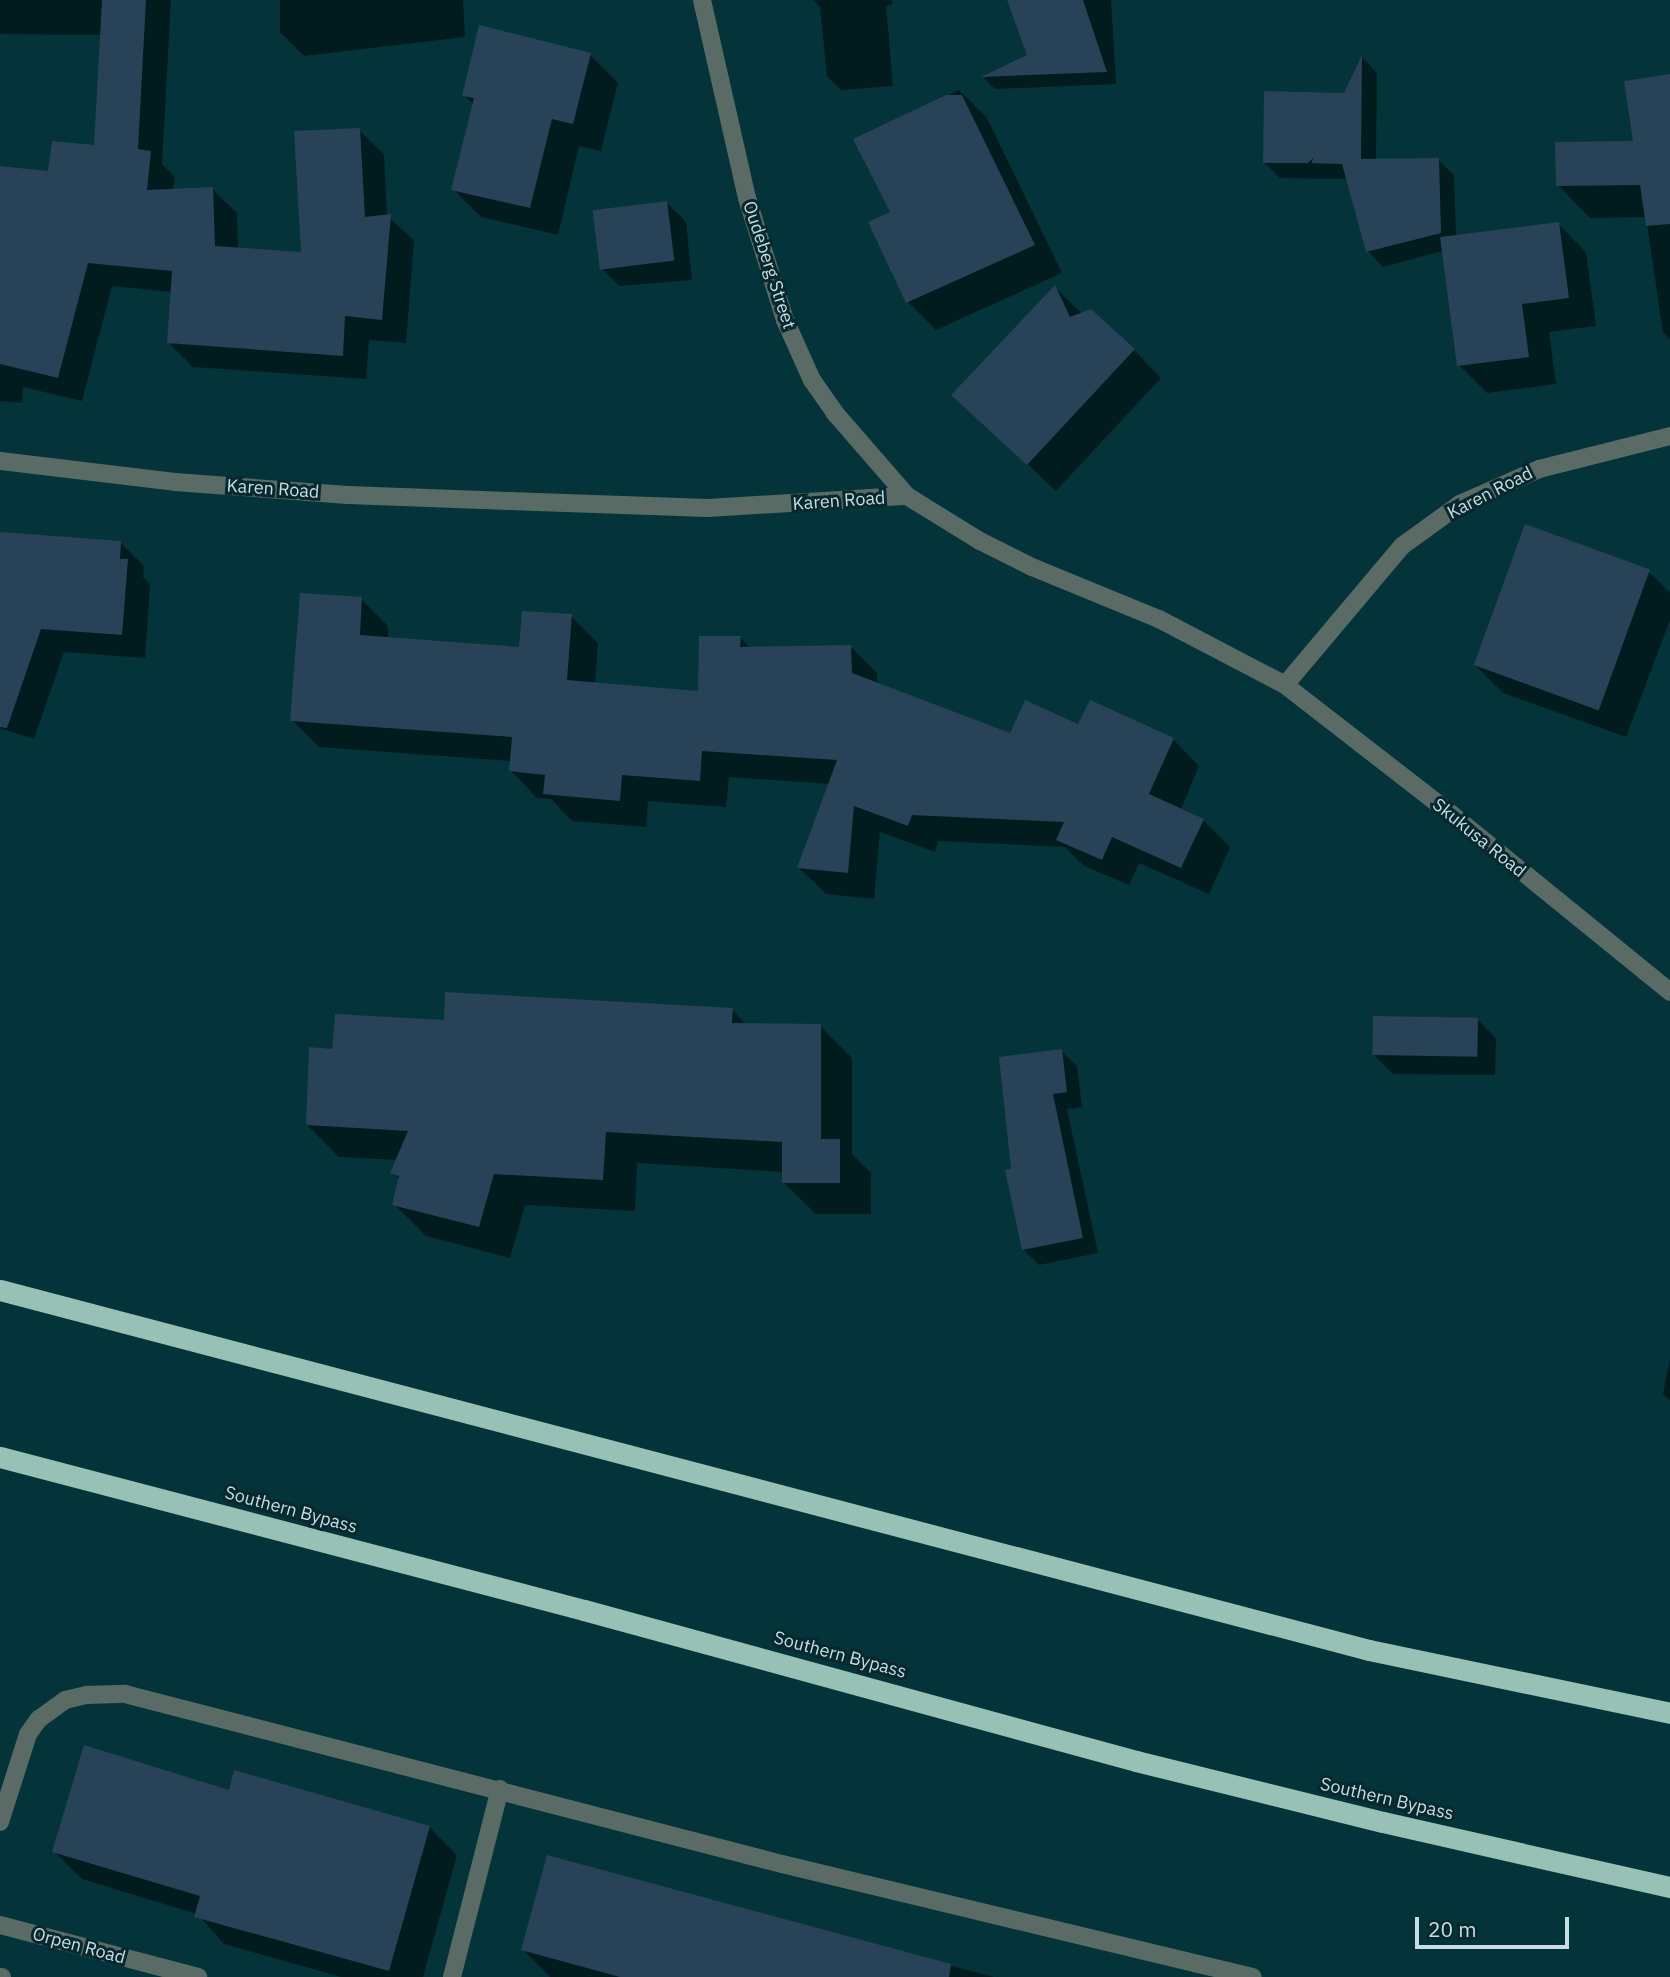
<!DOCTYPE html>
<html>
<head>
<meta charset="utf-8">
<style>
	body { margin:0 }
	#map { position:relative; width:1670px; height:1977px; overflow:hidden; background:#04343a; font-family:"IBM Plex Sans",sans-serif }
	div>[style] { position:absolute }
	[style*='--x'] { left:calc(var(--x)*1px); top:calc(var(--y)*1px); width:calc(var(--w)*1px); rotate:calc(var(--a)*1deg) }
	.shadow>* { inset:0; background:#0007 }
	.building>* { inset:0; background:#284257; transform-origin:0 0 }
	.service>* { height:18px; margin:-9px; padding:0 9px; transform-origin:9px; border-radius:9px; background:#5a6b66 }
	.minor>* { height:18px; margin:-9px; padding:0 9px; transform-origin:9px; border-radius:9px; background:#5a6b66 }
	.tertiary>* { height:18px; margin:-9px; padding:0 9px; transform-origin:9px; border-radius:9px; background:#5a6b66 }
	.motorway>* { height:21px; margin:-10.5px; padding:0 10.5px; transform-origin:10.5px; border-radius:10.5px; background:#96c1b4 }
	span { translate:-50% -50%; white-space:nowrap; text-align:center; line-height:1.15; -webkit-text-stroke:6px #07282e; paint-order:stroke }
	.street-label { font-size:18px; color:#c7dde1 }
	.scale { position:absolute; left:1415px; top:1917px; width:154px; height:32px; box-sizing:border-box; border:4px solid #c7dde1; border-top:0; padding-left:9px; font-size:21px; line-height:24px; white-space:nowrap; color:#c7dde1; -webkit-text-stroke:5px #07282e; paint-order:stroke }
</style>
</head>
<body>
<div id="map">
	<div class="shadow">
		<i style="clip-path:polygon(0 0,171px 0,162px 164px,175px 177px,173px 190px,212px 189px,237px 213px,238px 250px,303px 254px,359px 130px,384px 154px,387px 216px,414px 240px,406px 343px,369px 340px,366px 379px,193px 367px,169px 343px,172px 292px,112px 286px,82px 401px,23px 387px,22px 403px,0 401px,0 168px,50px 173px,95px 147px,102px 35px,0 34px)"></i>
		<i style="clip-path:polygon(280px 0,463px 0,465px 37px,304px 56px,280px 32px)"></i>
		<i style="clip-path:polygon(813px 0,892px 0,893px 4px,886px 6px,893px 86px,841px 90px,827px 76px,820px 7px)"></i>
		<i style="clip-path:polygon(1009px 0,1111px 0,1116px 84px,995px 89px,984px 78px,1029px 56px)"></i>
		<i style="clip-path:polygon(590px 55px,618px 83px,601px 151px,579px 146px,558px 235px,481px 217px,453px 189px,474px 105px,464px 95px)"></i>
		<i style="clip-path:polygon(1363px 58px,1377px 73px,1376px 161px,1438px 160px,1454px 175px,1456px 237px,1558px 224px,1586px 252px,1596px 326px,1549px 332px,1556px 384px,1487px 393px,1459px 365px,1443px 251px,1383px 267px,1368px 251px,1348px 179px,1280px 178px,1264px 162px,1346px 95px)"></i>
		<i style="clip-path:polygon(1670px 76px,1670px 339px,1663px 333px,1646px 217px,1590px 218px,1558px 185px,1635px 143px)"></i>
		<i style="clip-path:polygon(959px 90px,987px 118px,1062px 273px,936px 330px,908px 302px,892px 212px,856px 140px)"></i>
		<i style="clip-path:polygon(667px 203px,686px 222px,692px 280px,619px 286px,600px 267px)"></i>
		<i style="clip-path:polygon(1055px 287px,1082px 314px,1134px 350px,1161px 378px,1056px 491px,954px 395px)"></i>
		<i style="clip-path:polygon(1526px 526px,1649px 572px,1670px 593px,1670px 620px,1626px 737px,1503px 693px,1475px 665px)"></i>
		<i style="clip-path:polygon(121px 543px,144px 566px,143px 577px,150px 584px,145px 658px,64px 652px,34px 739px,0 728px,0 562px)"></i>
		<i style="clip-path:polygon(361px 599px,388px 626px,388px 639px,521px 648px,571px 616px,598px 643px,595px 684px,700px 692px,740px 637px,751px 649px,850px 646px,877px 673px,878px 685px,1011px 735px,1079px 726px,1173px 739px,1199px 766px,1181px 809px,1203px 820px,1230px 847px,1209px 894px,1139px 863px,1129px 885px,1084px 866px,1065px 847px,938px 841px,935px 852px,880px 832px,874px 899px,826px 894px,799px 868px,830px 784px,729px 777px,726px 807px,648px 801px,646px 827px,572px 821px,551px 799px,537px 798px,511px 771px,511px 761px,319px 747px,292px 720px)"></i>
		<i style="clip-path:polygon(732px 1010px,747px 1025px,820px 1026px,852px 1058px,852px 1154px,871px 1173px,871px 1214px,816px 1214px,784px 1183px,784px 1172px,637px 1163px,635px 1211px,525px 1205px,510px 1258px,426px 1236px,394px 1204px,400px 1180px,393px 1172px,398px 1160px,339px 1157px,307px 1125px,334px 1051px,446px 1022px)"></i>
		<i style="clip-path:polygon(1477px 1019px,1496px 1038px,1495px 1075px,1393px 1074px,1374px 1055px)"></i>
		<i style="clip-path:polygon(1061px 1051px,1077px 1066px,1082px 1107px,1067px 1109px,1098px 1253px,1039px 1265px,1023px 1249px,1013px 1171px)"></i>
		<i style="clip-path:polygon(1670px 1358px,1670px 1401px,1663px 1394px)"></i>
		<i style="clip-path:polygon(429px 1827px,457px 1855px,423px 1977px,341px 1977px,224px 1944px,197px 1914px,82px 1879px,54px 1851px)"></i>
		<i style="clip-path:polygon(548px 1858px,994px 1977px,550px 1977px,523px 1950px)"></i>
	</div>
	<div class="building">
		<i style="clip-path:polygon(102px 0,146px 0,138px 149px,151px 151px,147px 190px,213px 187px,215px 246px,301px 252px,294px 131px,360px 128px,365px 217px,391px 214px,382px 320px,345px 316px,343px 356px,167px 343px,172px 271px,88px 263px,58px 378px,0 364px,0 166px,48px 171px,52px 141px,94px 145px)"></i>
		<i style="clip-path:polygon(1007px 0,1083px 0,1107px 72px,981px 77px,1027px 55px)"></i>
		<i style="clip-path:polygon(479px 25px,591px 53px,573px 124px,552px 119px,530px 208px,451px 190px,474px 98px,462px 96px)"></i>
		<i style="clip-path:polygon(1362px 55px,1361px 159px,1439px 158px,1441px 233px,1366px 252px,1342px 164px,1311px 163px,1314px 157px,1308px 163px,1263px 163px,1264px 91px,1344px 93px)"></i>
		<i style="clip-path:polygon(1670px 74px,1670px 224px,1646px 226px,1640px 185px,1556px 186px,1555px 142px,1633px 141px,1624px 81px)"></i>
		<i style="clip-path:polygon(946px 95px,962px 95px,1035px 245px,906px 303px,868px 222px,890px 212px,853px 139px)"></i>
		<i style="left:667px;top:201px;width:60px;height:75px;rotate:83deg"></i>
		<i style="clip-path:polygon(1559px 222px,1569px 298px,1522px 304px,1529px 357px,1457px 366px,1440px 237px)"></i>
		<i style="clip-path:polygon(1055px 285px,1070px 317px,1091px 309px,1135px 349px,1027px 465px,951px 395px)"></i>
		<i style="left:1525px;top:524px;width:133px;height:150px;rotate:20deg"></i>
		<i style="clip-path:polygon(0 532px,121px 541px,120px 559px,128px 559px,122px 635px,41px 629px,7px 728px,0 727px)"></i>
		<i style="clip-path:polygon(300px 593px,362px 597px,360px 635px,519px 647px,522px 611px,572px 614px,567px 680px,698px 691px,699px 636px,741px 636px,740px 647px,851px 645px,852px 673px,1010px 733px,1025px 700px,1078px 724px,1090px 700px,1174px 738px,1149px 794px,1204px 819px,1181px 868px,1112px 837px,1102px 860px,1056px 840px,1064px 822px,912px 815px,908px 826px,854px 806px,848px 873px,797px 868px,837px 760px,702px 751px,700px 781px,622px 775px,620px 801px,543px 794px,545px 775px,509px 771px,512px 737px,290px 721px)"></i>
		<i style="clip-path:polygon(445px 992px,733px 1008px,732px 1023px,821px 1024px,821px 1139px,840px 1139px,840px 1183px,782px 1183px,782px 1142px,606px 1132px,603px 1180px,494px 1174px,479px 1227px,392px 1205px,399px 1176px,390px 1173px,408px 1131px,306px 1125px,309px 1047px,332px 1049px,335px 1014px,444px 1020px)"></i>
		<i style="left:1373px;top:1016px;width:105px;height:39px;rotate:1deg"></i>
		<i style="clip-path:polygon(1062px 1049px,1067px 1092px,1053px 1094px,1083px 1238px,1022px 1250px,1005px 1170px,1011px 1169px,999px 1057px)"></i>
		<i style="clip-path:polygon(84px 1745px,229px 1790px,234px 1770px,430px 1826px,389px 1971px,194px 1917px,200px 1896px,52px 1852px)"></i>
		<i style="clip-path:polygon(547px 1855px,951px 1964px,949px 1977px,620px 1977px,521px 1950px)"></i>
	</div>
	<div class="service">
		<i style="--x:0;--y:1822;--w:92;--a:-72.3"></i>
		<i style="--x:28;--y:1734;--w:19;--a:-54"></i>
		<i style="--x:39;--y:1719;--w:32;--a:-36"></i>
		<i style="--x:65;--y:1700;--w:23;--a:-13"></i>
		<i style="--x:87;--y:1695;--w:38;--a:-2"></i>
		<i style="--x:125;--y:1694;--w:679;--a:14.51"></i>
		<i style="--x:782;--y:1864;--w:484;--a:13.5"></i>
		<i style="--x:452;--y:1977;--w:194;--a:-75.7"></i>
	</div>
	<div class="minor">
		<i style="--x:702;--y:0;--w:203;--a:77.2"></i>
		<i style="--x:747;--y:198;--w:128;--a:72.7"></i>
		<i style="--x:785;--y:320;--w:66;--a:65.8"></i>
		<i style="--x:812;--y:380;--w:39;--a:55"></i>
		<i style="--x:834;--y:412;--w:111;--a:49"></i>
		<i style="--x:0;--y:461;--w:176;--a:6.8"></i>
		<i style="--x:175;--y:482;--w:173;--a:4.3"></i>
		<i style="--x:348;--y:495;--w:161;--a:2.1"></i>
		<i style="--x:509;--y:501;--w:199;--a:2"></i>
		<i style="--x:708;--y:508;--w:199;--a:-3.5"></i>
		<i style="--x:907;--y:496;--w:86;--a:31.7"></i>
		<i style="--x:980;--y:541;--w:58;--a:26.6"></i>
		<i style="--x:1032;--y:567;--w:137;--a:22.3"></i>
		<i style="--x:1159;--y:619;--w:142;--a:27.6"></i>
		<i style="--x:1285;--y:685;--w:182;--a:-49.9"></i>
		<i style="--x:1402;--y:546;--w:72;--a:-35.9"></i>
		<i style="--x:1460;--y:504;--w:86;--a:-23.9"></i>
		<i style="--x:1539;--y:469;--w:135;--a:-14.1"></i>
		<i style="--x:1285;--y:685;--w:209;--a:37.8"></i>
		<i style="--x:1450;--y:813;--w:284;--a:39.1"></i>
	</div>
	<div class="tertiary">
		<i style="--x:0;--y:1925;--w:205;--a:14.7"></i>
		<i style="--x:0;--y:1977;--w:2;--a:0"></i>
	</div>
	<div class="motorway">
		<i style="--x:0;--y:1290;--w:1416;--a:14.73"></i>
		<i style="--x:1369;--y:1650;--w:308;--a:11.8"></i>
		<i style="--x:0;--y:1457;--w:604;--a:14.68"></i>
		<i style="--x:584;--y:1610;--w:572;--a:15.3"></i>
		<i style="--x:1136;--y:1761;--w:254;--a:13.9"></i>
		<i style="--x:1383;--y:1822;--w:294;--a:12.8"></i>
	</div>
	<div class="street-label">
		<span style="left:769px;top:265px;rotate:72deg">Oudeberg Street</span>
		<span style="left:273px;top:489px;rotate:4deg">Karen Road</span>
		<span style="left:1490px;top:493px;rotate:-27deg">Karen Road</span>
		<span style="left:839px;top:501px;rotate:-4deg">Karen Road</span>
		<span style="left:1479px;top:838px;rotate:39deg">Skukusa Road</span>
		<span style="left:291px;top:1510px;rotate:15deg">Southern Bypass</span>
		<span style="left:840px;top:1655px;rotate:15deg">Southern Bypass</span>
		<span style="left:1387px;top:1799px;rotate:13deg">Southern Bypass</span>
		<span style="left:79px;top:1946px;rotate:15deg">Orpen Road</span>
	</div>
	<div class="scale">20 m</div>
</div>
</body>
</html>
